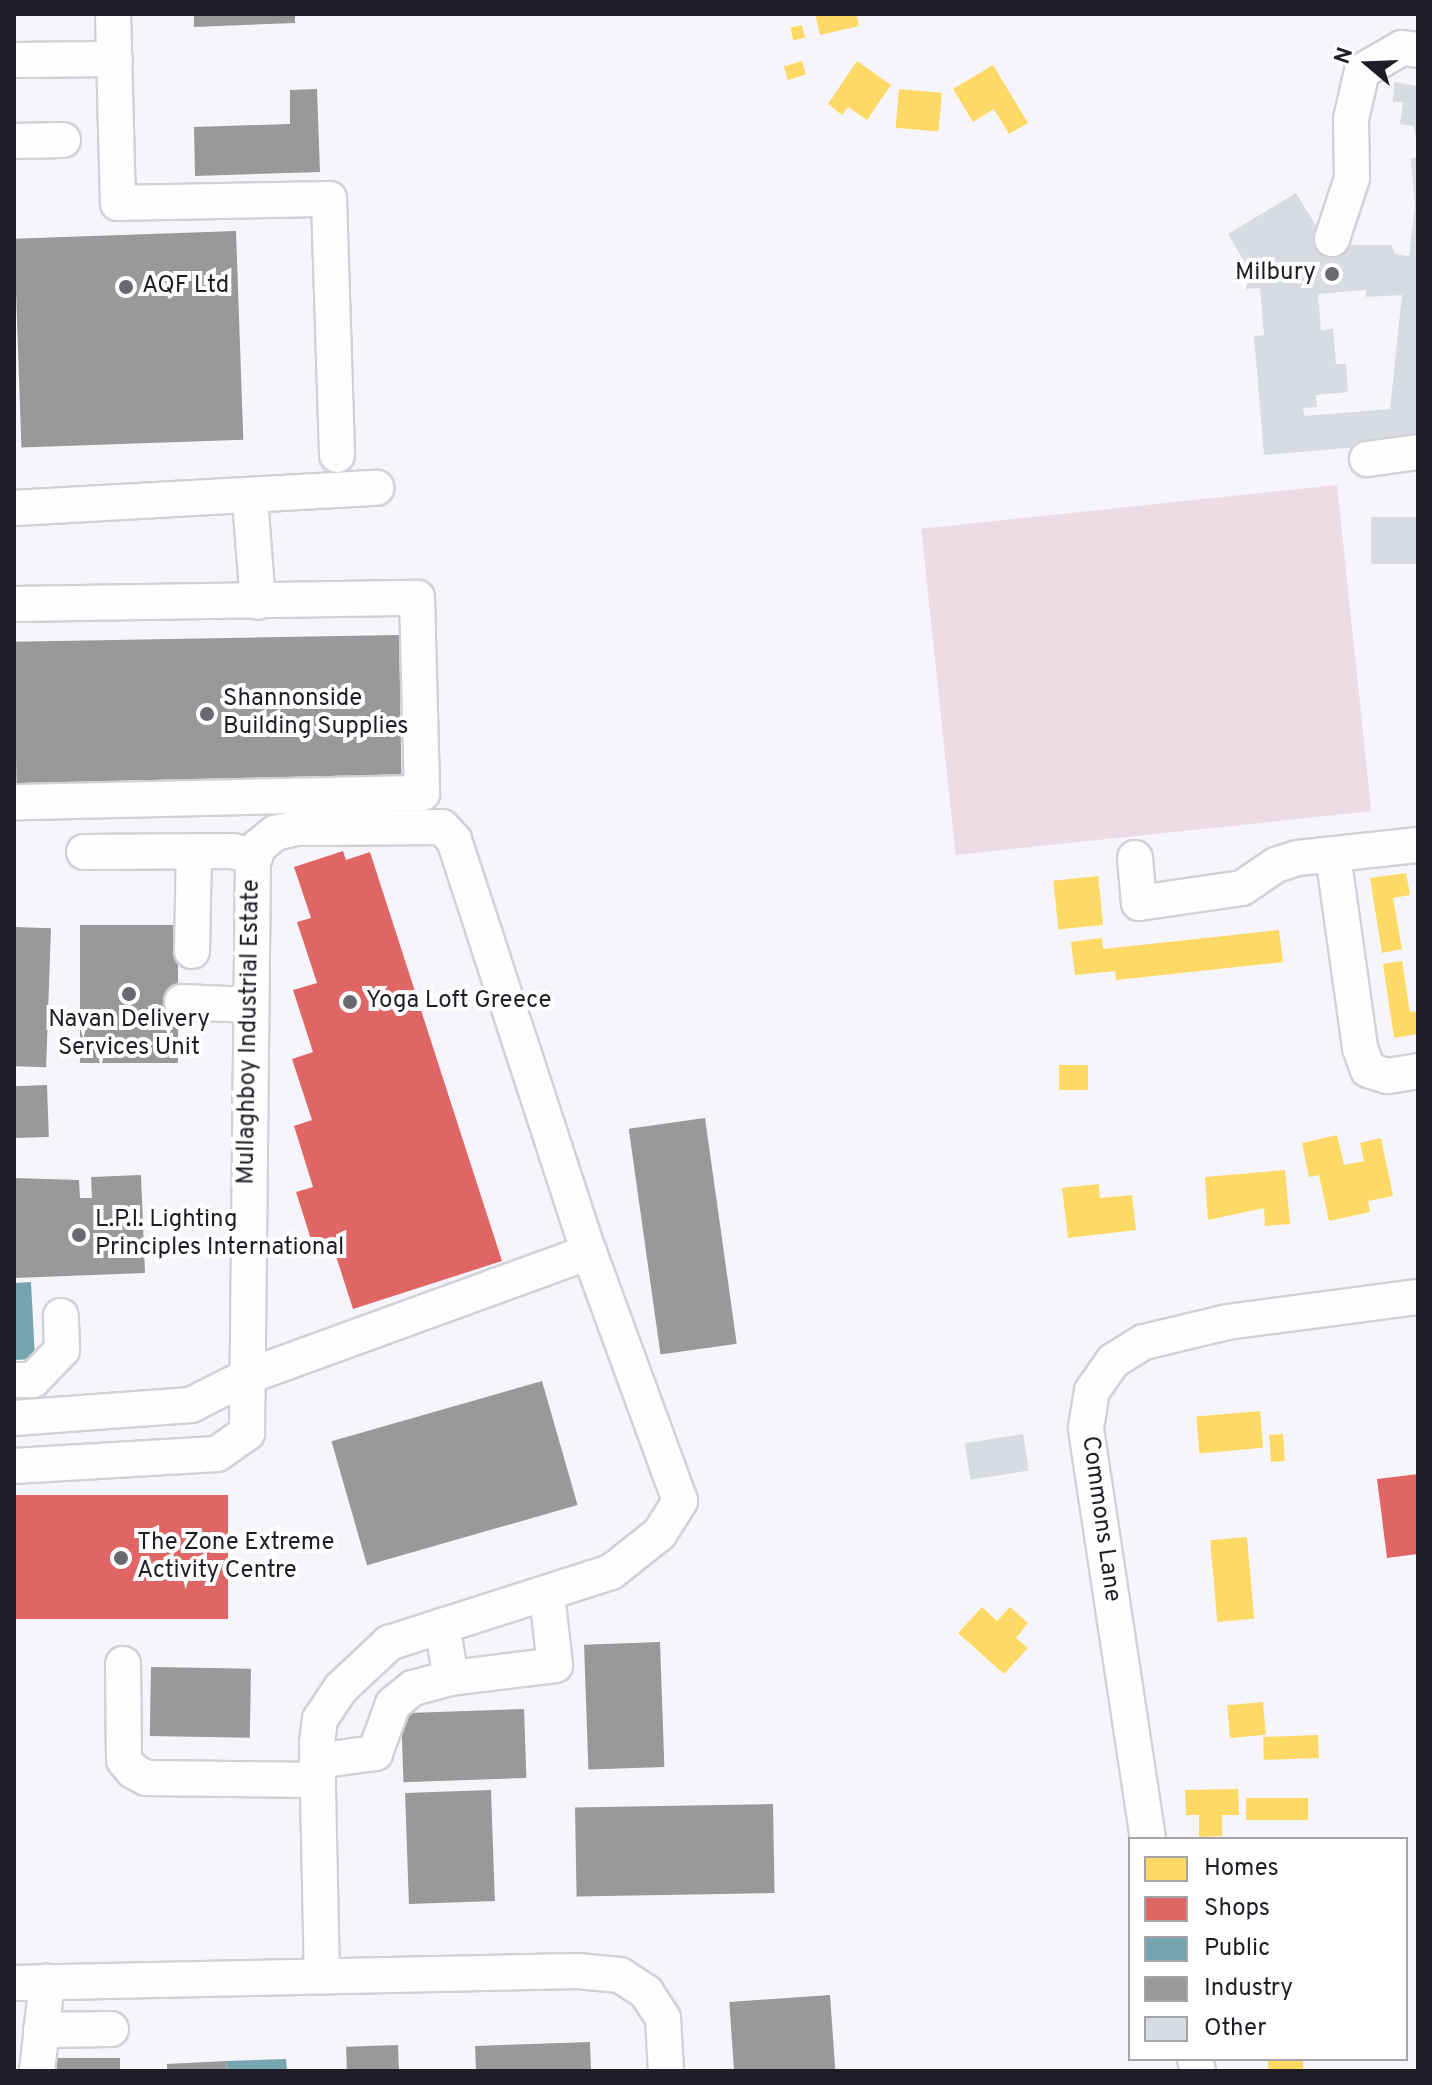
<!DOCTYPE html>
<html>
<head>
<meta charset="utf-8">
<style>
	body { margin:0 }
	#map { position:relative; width:1432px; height:2085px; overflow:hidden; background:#f6f5fb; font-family:Overpass,sans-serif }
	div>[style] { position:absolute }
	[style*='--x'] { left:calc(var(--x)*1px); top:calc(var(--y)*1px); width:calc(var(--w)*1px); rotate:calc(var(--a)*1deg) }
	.green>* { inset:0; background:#eddce3; transform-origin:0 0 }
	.homes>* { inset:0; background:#ffd966; transform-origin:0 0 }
	.shops>* { inset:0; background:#e06666; transform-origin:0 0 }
	.public>* { inset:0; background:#76a5af }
	.industry>* { inset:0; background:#999; transform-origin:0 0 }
	.building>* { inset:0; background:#d9dbe2; transform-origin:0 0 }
	.roads { filter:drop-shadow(2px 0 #d3d1d8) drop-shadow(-2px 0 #d3d1d8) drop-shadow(0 2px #d3d1d8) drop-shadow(0 -2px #d3d1d8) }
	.minor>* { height:34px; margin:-17px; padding:0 17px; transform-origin:17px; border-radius:17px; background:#fefefe }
	.dots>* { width:22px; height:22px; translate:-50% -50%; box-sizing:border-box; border:4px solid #fff; border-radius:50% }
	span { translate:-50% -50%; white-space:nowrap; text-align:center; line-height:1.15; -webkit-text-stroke:8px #fff; paint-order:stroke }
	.poi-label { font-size:24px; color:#1e1d25 }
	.right { translate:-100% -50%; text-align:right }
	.left { translate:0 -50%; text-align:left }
	.street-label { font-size:24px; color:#1e1d25 }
	.frame { position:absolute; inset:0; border:16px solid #1e1d25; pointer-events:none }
	.legend { position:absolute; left:1128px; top:1837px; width:280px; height:224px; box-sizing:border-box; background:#fff; border:2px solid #a5a5a8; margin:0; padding:10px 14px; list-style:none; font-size:24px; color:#1e1d25 }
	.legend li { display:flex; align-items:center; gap:16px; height:40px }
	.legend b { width:40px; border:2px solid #a5a5a8 }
	.north { position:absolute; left:1328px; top:24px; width:80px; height:80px; -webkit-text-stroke:6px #fff; paint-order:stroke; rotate:289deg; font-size:22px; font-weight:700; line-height:32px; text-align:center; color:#1e1d25 }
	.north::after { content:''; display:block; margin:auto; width:28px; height:36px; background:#1e1d25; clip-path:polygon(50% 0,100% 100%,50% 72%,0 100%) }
</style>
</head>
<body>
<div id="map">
	<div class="green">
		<i style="left:1337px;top:485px;width:328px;height:418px;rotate:84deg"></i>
	</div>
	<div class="homes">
		<i style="clip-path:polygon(815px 14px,856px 14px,859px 26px,820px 35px)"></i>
		<i style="left:802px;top:25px;width:13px;height:12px;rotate:77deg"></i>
		<i style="left:802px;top:61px;width:14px;height:19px;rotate:73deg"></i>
		<i style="clip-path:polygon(857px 61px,891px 85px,867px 120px,848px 107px,842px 115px,828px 104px)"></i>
		<i style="clip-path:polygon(993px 65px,1028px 123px,1009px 134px,994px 109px,973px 122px,953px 89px)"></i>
		<i style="left:899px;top:89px;width:43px;height:39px;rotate:5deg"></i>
		<i style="clip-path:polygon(1406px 873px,1410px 895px,1393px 898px,1402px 949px,1382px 953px,1370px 878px)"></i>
		<i style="left:1098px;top:876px;width:49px;height:45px;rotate:84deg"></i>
		<i style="clip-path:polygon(1279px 930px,1283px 962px,1116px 980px,1115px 971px,1075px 975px,1071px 942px,1102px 938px,1103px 949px)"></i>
		<i style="clip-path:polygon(1402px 961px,1410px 1012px,1418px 1011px,1418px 1034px,1394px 1038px,1383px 964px)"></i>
		<i style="left:1059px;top:1065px;width:29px;height:25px"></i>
		<i style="clip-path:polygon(1337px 1135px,1344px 1165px,1364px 1161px,1360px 1143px,1381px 1138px,1393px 1196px,1368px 1201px,1370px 1212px,1329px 1221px,1319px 1175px,1309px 1177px,1302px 1143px)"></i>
		<i style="clip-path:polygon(1285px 1170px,1290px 1224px,1265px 1226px,1264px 1208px,1208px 1220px,1205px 1177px)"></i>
		<i style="clip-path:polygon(1099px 1184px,1100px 1198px,1132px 1195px,1136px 1230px,1068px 1238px,1062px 1188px)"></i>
		<i style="left:1260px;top:1411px;width:37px;height:64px;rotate:85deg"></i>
		<i style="left:1283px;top:1434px;width:27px;height:14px;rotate:86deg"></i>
		<i style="left:1247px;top:1537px;width:82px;height:37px;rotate:85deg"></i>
		<i style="clip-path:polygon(982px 1607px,997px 1621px,1010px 1607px,1028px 1623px,1016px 1638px,1028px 1648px,1004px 1674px,958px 1633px)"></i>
		<i style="left:1263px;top:1702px;width:33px;height:36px;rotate:85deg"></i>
		<i style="left:1318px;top:1735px;width:23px;height:55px;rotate:88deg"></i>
		<i style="clip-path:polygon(1238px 1789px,1239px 1815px,1222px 1815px,1222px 1836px,1199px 1837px,1199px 1815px,1186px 1815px,1185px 1790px)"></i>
		<i style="left:1308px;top:1798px;width:22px;height:62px;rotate:90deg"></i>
		<i style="left:1268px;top:2059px;width:35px;height:12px"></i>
	</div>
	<div class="shops">
		<i style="clip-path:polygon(343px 851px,346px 860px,370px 852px,502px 1261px,353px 1309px,333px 1247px,315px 1252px,296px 1192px,313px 1187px,294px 1126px,312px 1120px,292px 1059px,313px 1052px,293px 990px,317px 983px,297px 922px,311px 918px,294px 867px)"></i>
		<i style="clip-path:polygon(1418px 1474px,1418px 1554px,1387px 1558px,1377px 1479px)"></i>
		<i style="left:14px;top:1495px;width:214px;height:124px"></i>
	</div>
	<div class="public">
		<i style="clip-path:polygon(31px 1282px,35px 1359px,14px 1360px,14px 1283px)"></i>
		<i style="clip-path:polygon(286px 2059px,287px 2071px,227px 2071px,226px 2061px)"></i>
	</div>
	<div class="industry">
		<i style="clip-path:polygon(194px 14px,295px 14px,295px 23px,194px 27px)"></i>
		<i style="clip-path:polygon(317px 89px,320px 172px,195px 176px,194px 127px,290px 124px,290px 90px)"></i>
		<i style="left:236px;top:231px;width:209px;height:222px;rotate:88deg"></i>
		<i style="left:399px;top:635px;width:149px;height:385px;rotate:89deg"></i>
		<i style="left:80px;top:925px;width:98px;height:138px"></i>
		<i style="left:14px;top:927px;width:37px;height:139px;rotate:2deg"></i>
		<i style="left:47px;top:1085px;width:52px;height:33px;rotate:88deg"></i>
		<i style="left:705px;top:1118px;width:228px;height:77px;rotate:82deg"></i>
		<i style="clip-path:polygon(141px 1175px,145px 1273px,14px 1278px,14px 1178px,79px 1180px,80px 1198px,92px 1198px,91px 1177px)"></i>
		<i style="left:542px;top:1381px;width:129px;height:219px;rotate:74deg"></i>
		<i style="left:660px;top:1642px;width:125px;height:76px;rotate:88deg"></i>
		<i style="left:151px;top:1667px;width:100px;height:69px;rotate:1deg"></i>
		<i style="left:524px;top:1709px;width:69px;height:123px;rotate:88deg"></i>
		<i style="left:491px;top:1790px;width:111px;height:86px;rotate:88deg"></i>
		<i style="left:773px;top:1804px;width:89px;height:198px;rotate:89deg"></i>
		<i style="left:830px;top:1995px;width:75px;height:101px;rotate:86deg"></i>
		<i style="left:590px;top:2042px;width:29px;height:115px;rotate:88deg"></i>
		<i style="left:398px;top:2045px;width:26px;height:52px;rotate:88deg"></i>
		<i style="left:53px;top:2058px;width:67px;height:13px"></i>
		<i style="clip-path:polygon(226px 2061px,227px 2071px,167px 2071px,167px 2064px)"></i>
	</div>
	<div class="building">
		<i style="clip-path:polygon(1394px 82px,1418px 86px,1418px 151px,1414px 126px,1400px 124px,1403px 102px,1393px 102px)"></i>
		<i style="clip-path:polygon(evenodd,1418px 156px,1418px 442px,1264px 455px,1254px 336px,1264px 335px,1260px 288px,1246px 289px,1244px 261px,1228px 234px,1296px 193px,1324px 239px,1314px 245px,1391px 245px,1395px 254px,1409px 256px,1415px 207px,1411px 159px,1418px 156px,1366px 290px,1366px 297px,1402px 295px,1390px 409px,1304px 416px,1303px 408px,1317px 407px,1316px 395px,1348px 392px,1346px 364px,1336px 364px,1333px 329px,1321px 330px,1318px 294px,1366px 290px)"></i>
		<i style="left:1418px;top:517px;width:47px;height:47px;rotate:90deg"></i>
		<i style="left:1023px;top:1434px;width:37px;height:59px;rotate:81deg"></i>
	</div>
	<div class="roads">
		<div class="minor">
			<i style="--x:113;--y:14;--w:189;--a:88.5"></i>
			<i style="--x:118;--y:203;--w:211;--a:-1.1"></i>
			<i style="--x:329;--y:199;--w:256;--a:88.2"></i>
			<i style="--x:14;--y:60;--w:101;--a:-0.6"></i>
			<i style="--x:14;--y:141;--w:49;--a:-1.2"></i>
			<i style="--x:1332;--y:239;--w:64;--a:-71.8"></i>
			<i style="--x:1352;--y:178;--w:59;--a:-91"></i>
			<i style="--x:1351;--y:119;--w:49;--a:-77.1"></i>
			<i style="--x:1362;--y:71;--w:46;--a:-29.9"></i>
			<i style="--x:1402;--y:48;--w:16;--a:7"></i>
			<i style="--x:1367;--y:459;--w:51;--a:-7.8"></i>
			<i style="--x:250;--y:499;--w:103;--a:85.6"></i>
			<i style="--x:14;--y:508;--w:363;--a:-3.2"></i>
			<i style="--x:14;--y:604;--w:403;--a:-0.9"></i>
			<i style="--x:417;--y:598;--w:195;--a:88.5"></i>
			<i style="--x:422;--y:793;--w:408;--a:178.7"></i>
			<i style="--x:84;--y:852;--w:148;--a:-0.4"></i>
			<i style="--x:232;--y:851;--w:24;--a:12"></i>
			<i style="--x:1333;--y:855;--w:195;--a:82"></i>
			<i style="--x:1360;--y:1048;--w:23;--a:70"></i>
			<i style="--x:1368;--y:1070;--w:21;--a:17"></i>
			<i style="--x:1388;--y:1076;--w:30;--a:-9"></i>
			<i style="--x:1135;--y:858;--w:45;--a:84.9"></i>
			<i style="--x:1139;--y:903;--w:104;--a:-8.3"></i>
			<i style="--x:1242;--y:888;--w:41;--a:-34.1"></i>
			<i style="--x:1276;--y:865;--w:23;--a:-18"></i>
			<i style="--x:1298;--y:858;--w:121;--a:-6.2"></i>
			<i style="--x:192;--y:951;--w:100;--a:-88.9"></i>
			<i style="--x:182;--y:1002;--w:68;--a:2.5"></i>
			<i style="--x:14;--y:1380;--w:19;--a:0"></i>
			<i style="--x:33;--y:1380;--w:42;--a:-46"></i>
			<i style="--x:62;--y:1350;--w:34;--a:-92"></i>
			<i style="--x:14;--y:1418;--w:177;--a:-4.2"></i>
			<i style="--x:191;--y:1405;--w:62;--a:-27"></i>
			<i style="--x:246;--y:1377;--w:365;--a:-20"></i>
			<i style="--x:14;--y:1466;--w:203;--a:-3.4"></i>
			<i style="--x:217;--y:1454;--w:37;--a:-35"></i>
			<i style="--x:247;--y:1433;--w:573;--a:-89.4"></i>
			<i style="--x:253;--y:860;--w:15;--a:-67"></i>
			<i style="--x:259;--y:846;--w:21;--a:-39"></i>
			<i style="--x:275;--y:833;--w:22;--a:-13"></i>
			<i style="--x:296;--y:828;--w:146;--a:-0.4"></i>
			<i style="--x:442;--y:827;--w:18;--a:47"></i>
			<i style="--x:454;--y:840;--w:434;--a:71.9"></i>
			<i style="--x:589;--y:1252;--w:265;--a:69.9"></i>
			<i style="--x:680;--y:1501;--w:39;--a:122"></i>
			<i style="--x:659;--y:1534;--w:61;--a:141.6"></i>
			<i style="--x:611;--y:1572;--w:233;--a:162.3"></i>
			<i style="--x:389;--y:1643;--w:66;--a:136.8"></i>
			<i style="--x:341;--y:1688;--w:37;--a:124"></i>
			<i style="--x:320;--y:1719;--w:23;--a:97"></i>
			<i style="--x:317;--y:1742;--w:233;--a:88.8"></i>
			<i style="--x:123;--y:1664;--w:96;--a:89.4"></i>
			<i style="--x:124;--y:1760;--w:14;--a:51"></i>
			<i style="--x:133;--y:1771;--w:15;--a:28"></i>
			<i style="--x:146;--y:1778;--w:172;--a:0.7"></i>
			<i style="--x:451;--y:1678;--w:105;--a:-7.1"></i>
			<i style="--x:555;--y:1665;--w:70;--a:-96.5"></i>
			<i style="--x:317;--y:1761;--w:59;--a:-7.9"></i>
			<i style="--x:375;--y:1753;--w:52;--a:-69.8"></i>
			<i style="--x:393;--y:1704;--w:26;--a:-39"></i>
			<i style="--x:413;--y:1688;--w:39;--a:-15"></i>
			<i style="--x:451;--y:1678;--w:53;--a:-99.8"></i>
			<i style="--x:1148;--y:1839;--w:416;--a:-98.6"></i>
			<i style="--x:1086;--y:1428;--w:37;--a:-81"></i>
			<i style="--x:1092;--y:1391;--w:37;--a:-55"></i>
			<i style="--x:1113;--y:1361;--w:36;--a:-32"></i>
			<i style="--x:1144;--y:1342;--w:85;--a:-13.5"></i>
			<i style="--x:1227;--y:1322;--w:193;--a:-7.5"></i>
			<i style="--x:14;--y:1983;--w:564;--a:-1.22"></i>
			<i style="--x:578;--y:1971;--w:42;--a:5.4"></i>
			<i style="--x:620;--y:1975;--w:31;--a:33"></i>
			<i style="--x:646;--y:1992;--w:31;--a:57"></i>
			<i style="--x:663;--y:2018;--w:53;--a:86.8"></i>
			<i style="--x:41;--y:2030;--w:70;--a:-0.8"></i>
			<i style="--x:1195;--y:2059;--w:12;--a:76"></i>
			<i style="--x:37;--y:2071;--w:90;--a:-83.6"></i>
		</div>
	</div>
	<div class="dots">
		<i style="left:1332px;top:274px;background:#6a6970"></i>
		<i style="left:126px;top:287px;background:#6a6970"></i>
		<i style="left:207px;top:714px;background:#6a6970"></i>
		<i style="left:129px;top:994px;background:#6a6970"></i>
		<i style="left:350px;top:1002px;background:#6a6970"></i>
		<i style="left:79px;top:1235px;background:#6a6970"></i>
		<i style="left:121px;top:1558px;background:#6a6970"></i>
	</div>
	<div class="poi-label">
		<span class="right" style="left:1316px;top:274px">Milbury</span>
		<span class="left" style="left:142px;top:287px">AQF Ltd</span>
		<span class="left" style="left:223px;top:714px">Shannonside<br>Building Supplies</span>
		<span class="left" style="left:366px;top:1002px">Yoga Loft Greece</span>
		<span style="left:129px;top:1035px">Navan Delivery<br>Services Unit</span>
		<span class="left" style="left:95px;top:1235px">L.P.I. Lighting<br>Principles International</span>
		<span class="left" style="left:137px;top:1558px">The Zone Extreme<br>Activity Centre</span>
	</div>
	<div class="street-label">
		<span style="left:250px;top:1032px;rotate:-89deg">Mullaghboy Industrial Estate</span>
		<span style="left:1100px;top:1519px;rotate:82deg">Commons Lane</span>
	</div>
	<div class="frame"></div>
	<ul class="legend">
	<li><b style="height:22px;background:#ffd966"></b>Homes</li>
	<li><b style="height:22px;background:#e06666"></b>Shops</li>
	<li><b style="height:22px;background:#76a5af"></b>Public</li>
	<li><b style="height:22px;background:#999"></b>Industry</li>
	<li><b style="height:22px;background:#d9dbe2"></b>Other</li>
	</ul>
	<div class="north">N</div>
</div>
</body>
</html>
